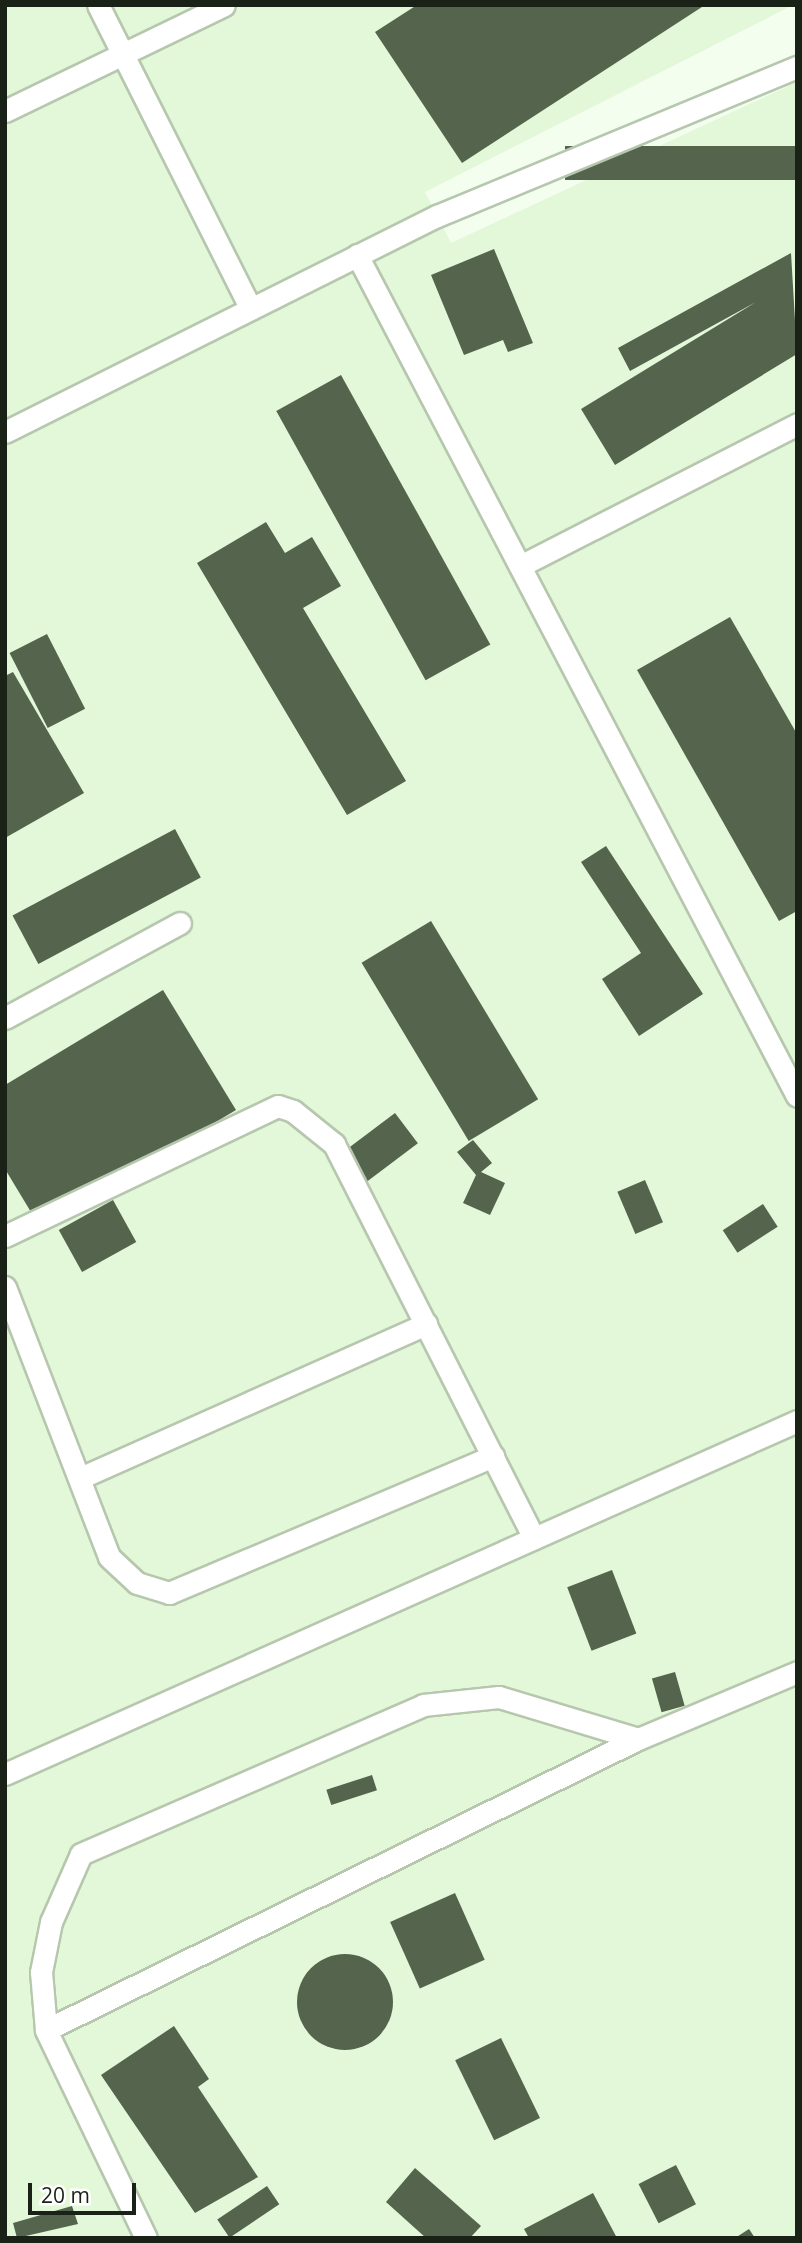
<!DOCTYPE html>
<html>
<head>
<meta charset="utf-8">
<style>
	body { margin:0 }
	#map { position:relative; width:802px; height:2243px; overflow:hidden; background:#f3feee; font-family:"Open Sans",sans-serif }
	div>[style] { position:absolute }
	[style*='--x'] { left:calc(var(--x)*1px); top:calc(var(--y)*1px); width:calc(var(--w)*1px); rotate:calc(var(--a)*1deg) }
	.built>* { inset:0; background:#e2f8d8 }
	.building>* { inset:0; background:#54644d; transform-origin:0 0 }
	.round { border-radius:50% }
	.roads { filter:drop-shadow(2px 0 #b6c7ae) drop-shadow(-2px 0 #b6c7ae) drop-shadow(0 2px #b6c7ae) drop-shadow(0 -2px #b6c7ae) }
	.service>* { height:21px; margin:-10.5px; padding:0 10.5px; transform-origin:10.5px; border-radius:10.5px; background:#fff }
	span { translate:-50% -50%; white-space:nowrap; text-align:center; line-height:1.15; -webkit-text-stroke:7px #fff; paint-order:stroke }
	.frame { position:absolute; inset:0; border:7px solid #1a2117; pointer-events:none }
	.scale { position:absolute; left:28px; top:2183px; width:108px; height:32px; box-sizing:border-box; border:4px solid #1a2117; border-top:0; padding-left:9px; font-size:21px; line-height:24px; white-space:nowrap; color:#1a2117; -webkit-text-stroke:5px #fff; paint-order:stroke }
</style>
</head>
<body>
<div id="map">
	<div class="built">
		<i style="clip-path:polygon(5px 5px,793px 5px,425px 192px,451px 243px,797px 82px,797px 2238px,5px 2238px)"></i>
	</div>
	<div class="building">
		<i style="clip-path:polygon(417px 5px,705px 5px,462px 163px,375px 32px)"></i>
		<i style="left:797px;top:146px;width:34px;height:232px;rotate:90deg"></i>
		<i style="clip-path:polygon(494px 249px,533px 343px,508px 352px,503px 340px,464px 355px,431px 275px)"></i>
		<i style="clip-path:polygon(791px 253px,797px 354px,615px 465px,581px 409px,756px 302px,630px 371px,618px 348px)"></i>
		<i style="left:341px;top:375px;width:308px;height:74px;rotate:61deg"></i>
		<i style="clip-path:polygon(266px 522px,285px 553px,312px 537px,341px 586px,303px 608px,406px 781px,347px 815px,197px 563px)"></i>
		<i style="clip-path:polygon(730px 617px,797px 734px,797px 911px,779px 921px,637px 670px)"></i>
		<i style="left:47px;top:634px;width:84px;height:42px;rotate:63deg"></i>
		<i style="clip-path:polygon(13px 672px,84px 793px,5px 838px,5px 676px)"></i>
		<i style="left:175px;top:829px;width:55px;height:184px;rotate:62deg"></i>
		<i style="clip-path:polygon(606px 846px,703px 994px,639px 1036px,602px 979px,641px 953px,581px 862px)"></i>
		<i style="left:431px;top:921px;width:208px;height:81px;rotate:59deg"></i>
		<i style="clip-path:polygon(163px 990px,236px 1110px,40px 1227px,5px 1169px,5px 1085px)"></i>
		<i style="left:395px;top:1113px;width:38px;height:64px;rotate:53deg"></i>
		<i style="clip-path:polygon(473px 1140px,492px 1163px,481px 1172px,505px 1183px,490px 1215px,463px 1203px,476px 1175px,457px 1152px)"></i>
		<i style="left:645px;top:1180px;width:46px;height:30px;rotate:67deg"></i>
		<i style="left:113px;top:1200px;width:48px;height:62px;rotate:61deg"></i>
		<i style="left:763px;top:1204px;width:27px;height:48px;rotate:57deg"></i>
		<i style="left:612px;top:1570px;width:68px;height:48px;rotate:69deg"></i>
		<i style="left:675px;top:1672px;width:35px;height:24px;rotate:74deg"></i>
		<i style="left:372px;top:1775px;width:16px;height:48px;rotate:72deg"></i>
		<i style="left:455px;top:1893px;width:73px;height:71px;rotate:66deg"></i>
		<i class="round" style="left:297px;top:1954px;width:96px;height:96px"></i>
		<i style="clip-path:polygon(174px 2026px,209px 2079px,198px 2087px,258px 2177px,195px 2213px,101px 2075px)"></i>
		<i style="left:501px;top:2038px;width:89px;height:51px;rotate:64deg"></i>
		<i style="left:676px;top:2165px;width:44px;height:42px;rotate:63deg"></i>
		<i style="clip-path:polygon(415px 2168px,481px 2226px,470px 2238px,426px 2238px,386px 2202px)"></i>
		<i style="left:267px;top:2186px;width:22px;height:60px;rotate:56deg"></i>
		<i style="clip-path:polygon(593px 2193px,617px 2238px,529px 2238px,524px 2229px)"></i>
		<i style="clip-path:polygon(72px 2206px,78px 2224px,17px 2238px,13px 2223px)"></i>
		<i style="clip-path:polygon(749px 2229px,755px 2238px,735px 2238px)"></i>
	</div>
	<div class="roads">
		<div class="service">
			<i style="--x:98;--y:5;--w:340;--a:63.3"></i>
			<i style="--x:5;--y:111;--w:243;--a:-25.8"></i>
			<i style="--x:357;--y:255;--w:949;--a:62.38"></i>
			<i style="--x:5;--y:432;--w:483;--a:-26.6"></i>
			<i style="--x:437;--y:216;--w:390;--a:-22.5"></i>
			<i style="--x:520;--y:566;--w:311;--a:-27.1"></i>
			<i style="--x:5;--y:1018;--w:199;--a:-28.5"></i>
			<i style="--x:5;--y:1236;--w:302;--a:-25.5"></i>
			<i style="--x:278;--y:1106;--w:16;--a:18"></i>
			<i style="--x:293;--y:1111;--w:53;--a:38.8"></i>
			<i style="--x:334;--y:1144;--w:442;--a:63.1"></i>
			<i style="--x:5;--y:1287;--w:289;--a:68.9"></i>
			<i style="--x:109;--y:1557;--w:38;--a:43"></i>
			<i style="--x:137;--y:1583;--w:34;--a:17"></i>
			<i style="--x:169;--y:1593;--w:352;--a:-22.9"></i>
			<i style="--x:80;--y:1478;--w:379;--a:-24"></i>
			<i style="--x:5;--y:1774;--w:867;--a:-24.02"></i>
			<i style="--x:46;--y:2030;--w:660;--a:-26.18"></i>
			<i style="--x:638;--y:1739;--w:173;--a:-22.8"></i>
			<i style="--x:146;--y:2238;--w:231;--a:-115.7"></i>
			<i style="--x:46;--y:2030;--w:58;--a:-94.9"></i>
			<i style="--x:41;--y:1972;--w:51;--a:-78.7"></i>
			<i style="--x:51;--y:1922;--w:74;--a:-66.2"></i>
			<i style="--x:81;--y:1854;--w:373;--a:-23.5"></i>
			<i style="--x:423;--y:1705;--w:76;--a:-6"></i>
			<i style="--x:499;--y:1697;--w:145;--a:16.8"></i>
		</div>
	</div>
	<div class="frame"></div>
	<div class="scale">20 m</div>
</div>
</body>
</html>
